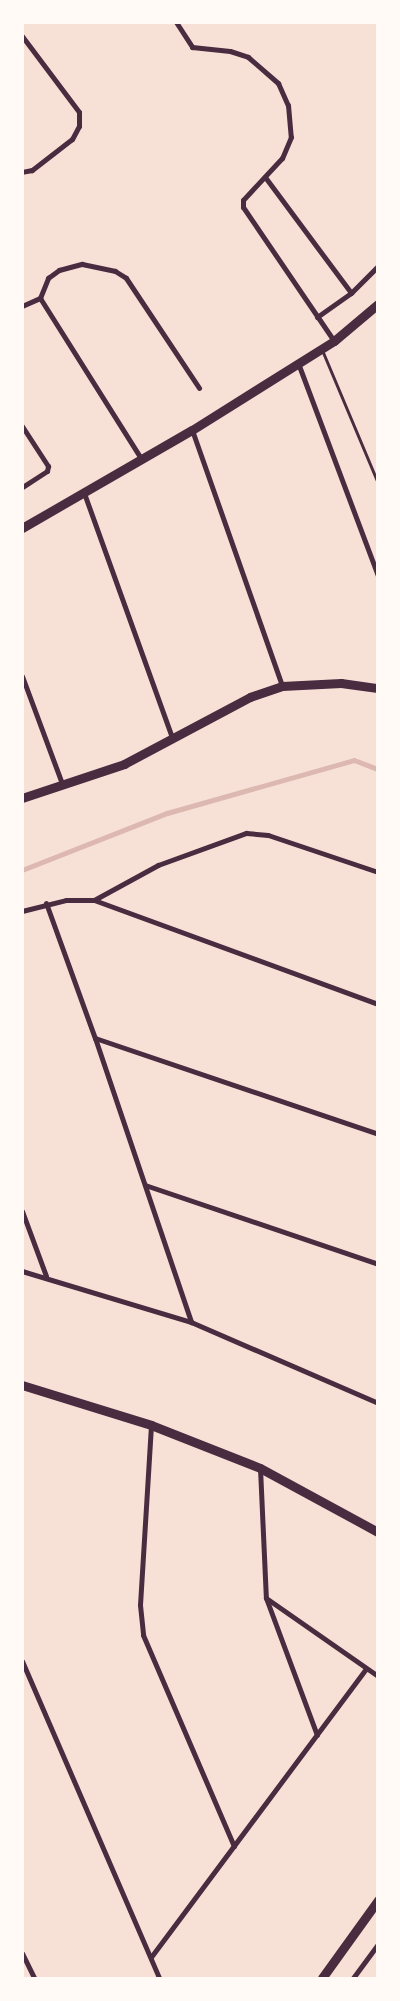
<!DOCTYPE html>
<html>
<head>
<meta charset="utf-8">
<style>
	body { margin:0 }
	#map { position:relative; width:400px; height:2001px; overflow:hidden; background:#f7e1d7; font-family:Roboto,sans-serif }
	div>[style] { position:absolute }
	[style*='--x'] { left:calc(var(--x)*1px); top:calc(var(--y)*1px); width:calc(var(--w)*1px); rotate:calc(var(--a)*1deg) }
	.stream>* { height:5px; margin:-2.5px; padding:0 2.5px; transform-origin:2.5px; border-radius:2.5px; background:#dcb8b0 }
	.service>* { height:3px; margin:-1.5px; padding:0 1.5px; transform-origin:1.5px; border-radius:1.5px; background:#4a2c40 }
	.minor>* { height:5px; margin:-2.5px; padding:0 2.5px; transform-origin:2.5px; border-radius:2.5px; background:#4a2c40 }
	.tertiary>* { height:9px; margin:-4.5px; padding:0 4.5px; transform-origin:4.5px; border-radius:4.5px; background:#4a2c40 }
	span { translate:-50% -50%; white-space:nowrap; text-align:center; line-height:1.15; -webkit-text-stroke:5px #fffaf5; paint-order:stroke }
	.frame { position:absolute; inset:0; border:24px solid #fffaf5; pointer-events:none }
</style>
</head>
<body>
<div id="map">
	<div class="stream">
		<i style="--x:22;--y:870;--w:156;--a:-21.5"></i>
		<i style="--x:167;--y:813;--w:194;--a:-15.8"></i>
		<i style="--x:354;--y:760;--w:26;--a:21"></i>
	</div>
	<div class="service">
		<i style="--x:322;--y:350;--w:144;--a:67.2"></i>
	</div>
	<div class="minor">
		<i style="--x:176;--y:22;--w:30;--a:57"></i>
		<i style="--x:192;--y:47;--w:38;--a:6"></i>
		<i style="--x:230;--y:51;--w:19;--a:18"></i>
		<i style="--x:248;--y:57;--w:40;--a:41"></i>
		<i style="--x:278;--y:83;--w:24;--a:66"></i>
		<i style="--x:288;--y:105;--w:32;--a:85"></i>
		<i style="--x:291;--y:137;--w:23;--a:113"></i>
		<i style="--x:282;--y:158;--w:57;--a:132.9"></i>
		<i style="--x:243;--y:200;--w:7;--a:90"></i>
		<i style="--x:243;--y:207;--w:162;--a:55.8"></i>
		<i style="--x:22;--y:36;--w:95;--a:53.1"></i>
		<i style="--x:79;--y:112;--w:14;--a:90"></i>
		<i style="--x:79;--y:126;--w:15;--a:118"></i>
		<i style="--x:72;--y:139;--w:51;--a:142.2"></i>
		<i style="--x:32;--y:170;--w:10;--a:169"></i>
		<i style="--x:265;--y:177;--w:144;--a:53.4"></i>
		<i style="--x:40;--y:298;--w:191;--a:57.8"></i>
		<i style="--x:22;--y:306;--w:20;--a:-24"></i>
		<i style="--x:40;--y:298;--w:22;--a:-68"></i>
		<i style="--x:48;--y:278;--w:14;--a:-36"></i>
		<i style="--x:59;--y:270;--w:24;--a:-15"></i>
		<i style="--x:82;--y:264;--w:34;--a:12"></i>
		<i style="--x:115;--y:271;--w:13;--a:32"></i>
		<i style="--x:126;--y:278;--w:132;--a:56.4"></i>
		<i style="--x:317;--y:317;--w:42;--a:-35.2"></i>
		<i style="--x:351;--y:293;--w:38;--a:-45"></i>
		<i style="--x:298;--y:363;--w:228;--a:69.4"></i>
		<i style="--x:22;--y:426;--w:48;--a:57"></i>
		<i style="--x:48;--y:466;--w:5;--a:101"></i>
		<i style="--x:47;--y:471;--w:30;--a:147"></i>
		<i style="--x:192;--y:430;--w:271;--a:70.6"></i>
		<i style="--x:84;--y:493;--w:260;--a:70.2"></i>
		<i style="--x:22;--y:676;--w:117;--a:69.6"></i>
		<i style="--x:94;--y:900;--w:302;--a:20.1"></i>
		<i style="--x:46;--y:903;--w:144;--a:70.1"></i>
		<i style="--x:95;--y:1038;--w:300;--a:71.3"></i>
		<i style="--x:22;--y:911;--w:45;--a:-14"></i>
		<i style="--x:66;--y:900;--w:28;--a:0"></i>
		<i style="--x:94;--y:900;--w:73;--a:-28.7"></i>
		<i style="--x:158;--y:865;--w:94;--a:-20"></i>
		<i style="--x:246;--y:833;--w:22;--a:5"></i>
		<i style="--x:268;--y:835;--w:116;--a:18.6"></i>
		<i style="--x:95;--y:1038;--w:299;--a:18.7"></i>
		<i style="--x:145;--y:1185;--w:246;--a:18.7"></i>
		<i style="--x:22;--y:1211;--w:69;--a:69.7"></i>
		<i style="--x:22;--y:1271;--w:177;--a:16.8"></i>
		<i style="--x:191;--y:1322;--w:204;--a:23.4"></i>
		<i style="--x:151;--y:1425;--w:180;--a:93.5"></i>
		<i style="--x:140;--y:1605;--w:30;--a:84"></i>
		<i style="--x:143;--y:1635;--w:230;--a:66.7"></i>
		<i style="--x:260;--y:1468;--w:130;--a:87.4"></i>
		<i style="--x:266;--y:1598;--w:146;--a:69.6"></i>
		<i style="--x:266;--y:1598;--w:136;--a:34.9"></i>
		<i style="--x:22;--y:1661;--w:345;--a:66.6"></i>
		<i style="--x:22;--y:1953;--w:28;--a:64"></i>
		<i style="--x:151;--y:1957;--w:359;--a:-53.3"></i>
		<i style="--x:353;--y:1978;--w:42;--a:-53.7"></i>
	</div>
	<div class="tertiary">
		<i style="--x:22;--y:528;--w:196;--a:-30"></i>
		<i style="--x:192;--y:430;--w:168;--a:-32.1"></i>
		<i style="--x:334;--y:341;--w:57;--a:-40.1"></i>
		<i style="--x:22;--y:798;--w:108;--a:-18.4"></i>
		<i style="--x:124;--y:764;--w:143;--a:-28"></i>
		<i style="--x:250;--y:697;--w:34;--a:-19"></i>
		<i style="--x:282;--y:686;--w:59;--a:-2.9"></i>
		<i style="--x:341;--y:683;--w:37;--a:8"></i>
		<i style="--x:22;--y:1385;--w:135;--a:17.2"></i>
		<i style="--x:151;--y:1425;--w:117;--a:21.5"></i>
		<i style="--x:260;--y:1468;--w:134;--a:28.5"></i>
		<i style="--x:322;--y:1978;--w:96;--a:-54.3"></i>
	</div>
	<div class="frame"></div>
</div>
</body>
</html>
